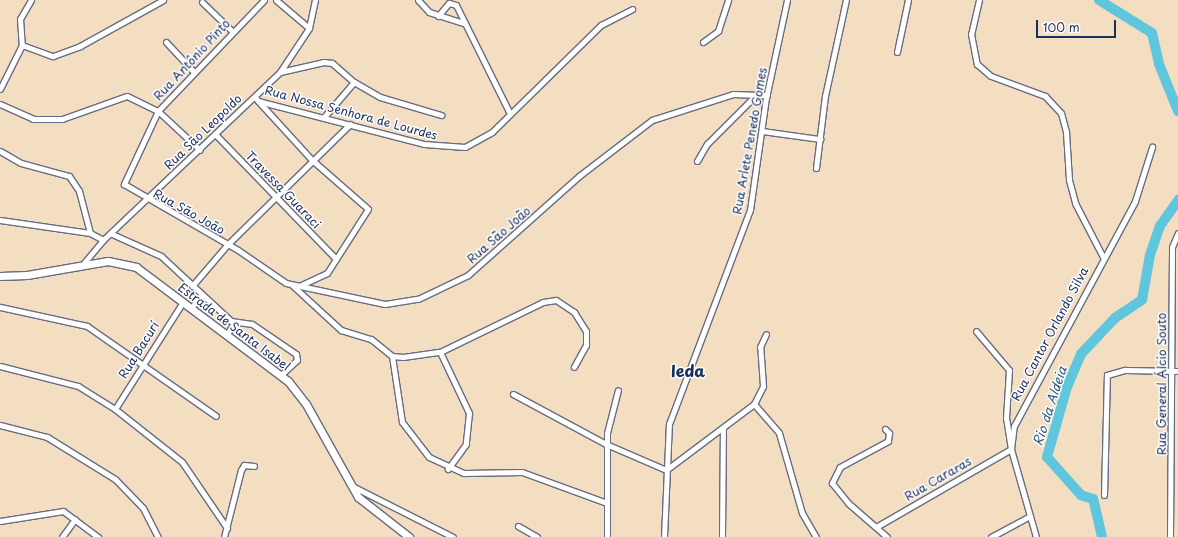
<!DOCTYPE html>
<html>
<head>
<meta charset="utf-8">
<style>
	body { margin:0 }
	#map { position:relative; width:1178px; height:537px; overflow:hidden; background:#f3dec2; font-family:"Playpen Sans",sans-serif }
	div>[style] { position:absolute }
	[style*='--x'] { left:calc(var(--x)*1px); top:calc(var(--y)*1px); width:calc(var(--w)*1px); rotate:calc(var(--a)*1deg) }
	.river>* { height:10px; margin:-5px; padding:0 5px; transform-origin:5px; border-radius:5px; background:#60c6dd }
	.roads { filter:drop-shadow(1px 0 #676c81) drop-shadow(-1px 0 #676c81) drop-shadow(0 1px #676c81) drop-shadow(0 -1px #676c81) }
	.minor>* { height:5px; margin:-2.5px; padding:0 2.5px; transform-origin:2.5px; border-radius:2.5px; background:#fff }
	.major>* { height:7px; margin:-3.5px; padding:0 3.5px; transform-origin:3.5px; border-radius:3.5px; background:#fff }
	span { translate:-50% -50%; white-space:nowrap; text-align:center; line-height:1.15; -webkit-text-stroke:3px #fff; paint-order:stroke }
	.street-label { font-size:12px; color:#1b2f5e }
	.water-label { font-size:13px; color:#305c84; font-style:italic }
	.district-label { font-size:16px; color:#1b2f5e; font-weight:700 }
	.scale { position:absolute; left:1036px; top:20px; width:80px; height:18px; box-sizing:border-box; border:2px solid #1b2f5e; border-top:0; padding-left:5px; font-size:12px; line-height:14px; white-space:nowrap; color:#1b2f5e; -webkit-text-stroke:3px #fff; paint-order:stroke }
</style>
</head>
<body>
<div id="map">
	<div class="river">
		<i style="--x:1099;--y:0;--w:62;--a:31.9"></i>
		<i style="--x:1152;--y:33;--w:32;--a:77"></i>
		<i style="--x:1159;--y:64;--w:51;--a:68"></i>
		<i style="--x:1102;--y:537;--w:39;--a:-103"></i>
		<i style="--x:1093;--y:499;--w:13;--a:-162"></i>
		<i style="--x:1081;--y:495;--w:51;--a:-131.8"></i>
		<i style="--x:1047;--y:457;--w:73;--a:-74.1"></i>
		<i style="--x:1067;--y:387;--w:36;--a:-67"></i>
		<i style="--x:1081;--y:354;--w:50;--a:-46.6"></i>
		<i style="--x:1115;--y:318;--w:32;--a:-34"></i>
		<i style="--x:1142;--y:300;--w:46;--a:-79.9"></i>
		<i style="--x:1150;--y:255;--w:31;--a:-71"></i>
		<i style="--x:1160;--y:226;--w:32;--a:-55"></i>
	</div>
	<div class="roads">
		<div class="minor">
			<i style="--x:31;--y:0;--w:22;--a:120"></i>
			<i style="--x:20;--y:19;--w:26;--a:86"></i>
			<i style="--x:22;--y:45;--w:33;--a:20"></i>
			<i style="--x:53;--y:56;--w:29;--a:-20"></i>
			<i style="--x:80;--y:46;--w:95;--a:-29"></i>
			<i style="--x:264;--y:0;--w:153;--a:133.7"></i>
			<i style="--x:158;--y:111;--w:81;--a:115"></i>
			<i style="--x:124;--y:184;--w:132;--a:30.1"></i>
			<i style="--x:238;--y:250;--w:58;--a:34.5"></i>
			<i style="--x:286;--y:283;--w:101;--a:12"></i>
			<i style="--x:385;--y:304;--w:33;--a:-9"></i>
			<i style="--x:418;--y:299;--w:55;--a:-25.6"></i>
			<i style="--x:468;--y:275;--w:149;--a:-41.7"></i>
			<i style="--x:579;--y:176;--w:92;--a:-37.5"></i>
			<i style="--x:652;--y:120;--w:85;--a:-17.8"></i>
			<i style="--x:733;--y:94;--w:34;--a:2"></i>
			<i style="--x:276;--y:0;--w:43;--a:40.3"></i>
			<i style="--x:418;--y:0;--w:16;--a:47"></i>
			<i style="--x:429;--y:12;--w:38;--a:18"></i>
			<i style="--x:979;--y:0;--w:35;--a:103"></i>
			<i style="--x:971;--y:34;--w:31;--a:79"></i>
			<i style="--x:977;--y:64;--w:18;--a:41"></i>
			<i style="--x:991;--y:76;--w:58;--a:20.3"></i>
			<i style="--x:1045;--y:96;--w:23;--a:47"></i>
			<i style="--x:1061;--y:113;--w:20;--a:75"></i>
			<i style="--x:1066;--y:132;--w:48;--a:86.4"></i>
			<i style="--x:1069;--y:180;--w:24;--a:75"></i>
			<i style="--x:1075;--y:203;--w:61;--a:62.6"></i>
			<i style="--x:202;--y:2;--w:42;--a:44"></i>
			<i style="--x:438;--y:16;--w:17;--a:-50"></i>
			<i style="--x:449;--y:3;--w:7;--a:16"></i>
			<i style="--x:456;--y:5;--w:119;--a:63.6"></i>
			<i style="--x:166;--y:42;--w:41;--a:47"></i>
			<i style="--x:703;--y:42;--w:19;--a:-36"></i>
			<i style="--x:718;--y:31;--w:33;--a:-72"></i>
			<i style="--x:897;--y:52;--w:53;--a:-78.1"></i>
			<i style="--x:280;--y:72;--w:45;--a:-12.8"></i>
			<i style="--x:324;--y:62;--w:8;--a:7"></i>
			<i style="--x:332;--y:63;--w:29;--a:41"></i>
			<i style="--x:354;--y:82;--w:30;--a:30"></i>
			<i style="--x:380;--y:97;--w:64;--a:16.4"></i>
			<i style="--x:0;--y:89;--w:49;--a:-63.4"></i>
			<i style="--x:255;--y:97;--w:5;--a:53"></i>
			<i style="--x:258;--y:101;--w:171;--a:14.5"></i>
			<i style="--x:424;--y:144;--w:41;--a:4.2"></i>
			<i style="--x:465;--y:147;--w:31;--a:-29"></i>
			<i style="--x:492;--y:132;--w:153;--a:-44.5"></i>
			<i style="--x:601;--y:25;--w:35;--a:-27"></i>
			<i style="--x:259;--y:102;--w:79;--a:47.6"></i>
			<i style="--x:312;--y:160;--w:74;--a:41.2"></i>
			<i style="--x:368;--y:209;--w:76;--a:122.6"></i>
			<i style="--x:327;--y:273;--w:29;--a:155"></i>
			<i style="--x:0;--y:104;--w:36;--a:24"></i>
			<i style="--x:33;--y:119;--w:29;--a:0"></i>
			<i style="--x:62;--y:119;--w:69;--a:-19.5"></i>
			<i style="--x:127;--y:96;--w:34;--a:26"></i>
			<i style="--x:158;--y:111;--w:57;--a:42.9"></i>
			<i style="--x:324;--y:117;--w:46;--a:-49.4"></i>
			<i style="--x:762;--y:131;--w:59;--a:7.9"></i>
			<i style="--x:215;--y:134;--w:174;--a:45.9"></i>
			<i style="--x:0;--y:151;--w:24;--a:30"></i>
			<i style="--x:21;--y:163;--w:50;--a:15.2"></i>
			<i style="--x:69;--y:176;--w:18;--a:56"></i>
			<i style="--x:79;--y:191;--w:43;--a:75.3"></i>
			<i style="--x:90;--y:233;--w:15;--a:28"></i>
			<i style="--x:697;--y:161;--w:20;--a:-60"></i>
			<i style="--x:707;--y:144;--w:72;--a:-45"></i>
			<i style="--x:816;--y:168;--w:73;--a:-82.9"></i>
			<i style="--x:825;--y:96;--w:98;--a:-77.7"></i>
			<i style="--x:0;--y:220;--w:91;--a:8.2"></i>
			<i style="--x:112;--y:234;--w:54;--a:24.2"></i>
			<i style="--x:161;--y:256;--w:96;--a:42.9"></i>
			<i style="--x:231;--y:321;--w:21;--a:8"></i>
			<i style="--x:252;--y:324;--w:53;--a:34.3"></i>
			<i style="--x:296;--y:354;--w:6;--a:81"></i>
			<i style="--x:297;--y:360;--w:22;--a:137"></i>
			<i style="--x:83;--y:264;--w:31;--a:-50"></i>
			<i style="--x:103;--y:240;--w:244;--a:-43.5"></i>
			<i style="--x:280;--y:72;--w:53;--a:-56.6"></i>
			<i style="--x:309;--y:28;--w:29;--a:-78"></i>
			<i style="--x:292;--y:285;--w:67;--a:42.6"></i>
			<i style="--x:341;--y:330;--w:31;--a:17"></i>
			<i style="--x:371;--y:339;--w:27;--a:39"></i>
			<i style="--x:392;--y:356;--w:11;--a:5"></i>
			<i style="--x:403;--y:357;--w:37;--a:-8"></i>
			<i style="--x:440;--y:352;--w:114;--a:-25.9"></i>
			<i style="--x:543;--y:302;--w:13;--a:-9"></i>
			<i style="--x:556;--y:300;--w:22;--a:34"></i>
			<i style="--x:574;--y:312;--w:22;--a:58"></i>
			<i style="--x:586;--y:331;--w:14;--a:90"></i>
			<i style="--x:586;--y:345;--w:25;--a:119"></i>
			<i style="--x:192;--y:286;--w:55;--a:-49.4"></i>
			<i style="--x:228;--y:244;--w:171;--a:-44.5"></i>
			<i style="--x:0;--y:307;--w:89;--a:12.3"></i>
			<i style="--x:87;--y:326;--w:157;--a:34.9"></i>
			<i style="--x:192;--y:307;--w:15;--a:-53"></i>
			<i style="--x:227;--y:334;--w:13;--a:-58"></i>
			<i style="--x:440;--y:352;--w:68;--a:64.6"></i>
			<i style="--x:469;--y:413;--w:31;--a:96"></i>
			<i style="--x:466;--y:444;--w:31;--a:126"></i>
			<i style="--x:392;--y:356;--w:67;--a:81.4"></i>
			<i style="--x:402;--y:422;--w:44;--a:52.4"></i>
			<i style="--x:429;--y:457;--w:38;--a:25"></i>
			<i style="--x:464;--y:473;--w:58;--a:-1"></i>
			<i style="--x:522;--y:472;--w:90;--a:20"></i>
			<i style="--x:0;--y:366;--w:81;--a:14.4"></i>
			<i style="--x:78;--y:386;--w:44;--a:31.9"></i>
			<i style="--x:115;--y:409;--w:85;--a:38.3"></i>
			<i style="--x:182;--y:462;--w:80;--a:55.7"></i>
			<i style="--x:513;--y:394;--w:106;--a:28.3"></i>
			<i style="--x:606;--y:444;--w:65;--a:23.4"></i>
			<i style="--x:666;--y:470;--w:110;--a:-36.9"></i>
			<i style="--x:754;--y:404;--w:20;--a:-63"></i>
			<i style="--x:763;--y:386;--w:39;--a:-94"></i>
			<i style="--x:760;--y:347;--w:14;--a:-65"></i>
			<i style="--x:754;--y:404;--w:38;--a:49"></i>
			<i style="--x:779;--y:433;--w:83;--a:74"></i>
			<i style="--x:802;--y:513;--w:28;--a:60"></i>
			<i style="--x:115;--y:409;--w:127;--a:-57.6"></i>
			<i style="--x:0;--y:425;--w:49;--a:14.3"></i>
			<i style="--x:47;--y:437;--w:80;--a:31.7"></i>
			<i style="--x:115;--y:479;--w:40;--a:46"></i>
			<i style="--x:143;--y:508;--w:33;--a:63"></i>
			<i style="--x:885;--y:429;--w:6;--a:45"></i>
			<i style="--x:889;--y:433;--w:8;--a:97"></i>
			<i style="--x:888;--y:441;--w:55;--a:151.6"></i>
			<i style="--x:840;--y:467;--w:18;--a:117"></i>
			<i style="--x:832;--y:483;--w:26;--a:51"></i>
			<i style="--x:848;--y:503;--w:52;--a:41.1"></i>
			<i style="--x:352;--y:486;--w:113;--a:26.8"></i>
			<i style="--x:1104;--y:495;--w:120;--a:-88.6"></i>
			<i style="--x:1107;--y:375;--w:19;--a:-16"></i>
			<i style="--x:1125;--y:370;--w:53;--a:1.1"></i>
			<i style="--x:0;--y:521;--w:64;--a:-9"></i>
			<i style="--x:63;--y:511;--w:44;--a:36.6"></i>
			<i style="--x:518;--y:526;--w:22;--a:30"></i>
			<i style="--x:876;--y:527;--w:156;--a:-30"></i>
			<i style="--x:1011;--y:449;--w:31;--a:-99"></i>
			<i style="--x:1006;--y:418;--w:48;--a:-86.4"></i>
			<i style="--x:1009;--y:370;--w:51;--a:-130.2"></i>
			<i style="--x:62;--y:537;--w:22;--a:-54"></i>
			<i style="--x:224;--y:537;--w:69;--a:-75.8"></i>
			<i style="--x:241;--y:470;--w:6;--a:-59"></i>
			<i style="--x:244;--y:465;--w:10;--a:6"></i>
			<i style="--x:607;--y:537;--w:104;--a:-90"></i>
			<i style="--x:607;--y:433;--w:44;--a:-75.7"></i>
			<i style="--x:664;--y:537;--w:113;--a:-87.5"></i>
			<i style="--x:669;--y:424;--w:229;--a:-69.3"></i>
			<i style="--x:750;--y:210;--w:113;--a:-81.9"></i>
			<i style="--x:766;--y:98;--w:100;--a:-77.9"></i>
			<i style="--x:722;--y:537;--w:108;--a:-89.5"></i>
			<i style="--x:991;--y:537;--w:44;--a:-28.3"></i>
			<i style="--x:1036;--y:537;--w:91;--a:-105.9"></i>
			<i style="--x:1011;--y:449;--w:23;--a:-83"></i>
			<i style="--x:1014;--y:426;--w:255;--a:-61.7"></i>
			<i style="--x:1135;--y:201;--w:57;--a:-72.5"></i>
			<i style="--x:1170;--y:537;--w:290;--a:-89.6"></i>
			<i style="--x:1172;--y:247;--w:15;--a:-67"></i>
		</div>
		<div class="major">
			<i style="--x:0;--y:276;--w:27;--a:-2"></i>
			<i style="--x:27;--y:275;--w:82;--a:-9.8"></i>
			<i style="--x:108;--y:261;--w:29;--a:12"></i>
			<i style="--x:136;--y:267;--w:190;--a:36.9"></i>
			<i style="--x:288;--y:381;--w:29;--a:52"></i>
			<i style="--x:306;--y:404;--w:107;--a:60.8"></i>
			<i style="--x:358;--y:497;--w:65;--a:38.1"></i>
		</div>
	</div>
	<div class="street-label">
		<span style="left:192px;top:60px;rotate:-47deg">Rua Antônio Pinto</span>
		<span style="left:351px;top:113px;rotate:15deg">Rua Nossa Senhora de Lourdes</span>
		<span style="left:203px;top:132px;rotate:-44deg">Rua São Leopoldo</span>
		<span style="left:750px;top:141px;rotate:-80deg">Rua Arlete Penedo Gomes</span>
		<span style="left:283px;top:190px;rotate:46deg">Travessa Guaraci</span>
		<span style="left:189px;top:212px;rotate:29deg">Rua São João</span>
		<span style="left:499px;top:235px;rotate:-41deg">Rua São João</span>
		<span style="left:234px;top:327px;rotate:37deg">Estrada de Santa Isabel</span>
		<span style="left:1050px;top:334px;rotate:-62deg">Rua Cantor Orlando Silva</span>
		<span style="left:139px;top:350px;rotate:-58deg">Rua Bacurí</span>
		<span style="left:1162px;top:384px;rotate:-90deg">Rua General Álcio Souto</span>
		<span style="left:938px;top:479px;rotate:-30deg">Rua Cararas</span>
	</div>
	<div class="water-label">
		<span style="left:1050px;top:406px;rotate:-72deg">Rio da Aldeia</span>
	</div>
	<div class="district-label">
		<span style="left:688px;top:370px">Ieda</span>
	</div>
	<div class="scale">100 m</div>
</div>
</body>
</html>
